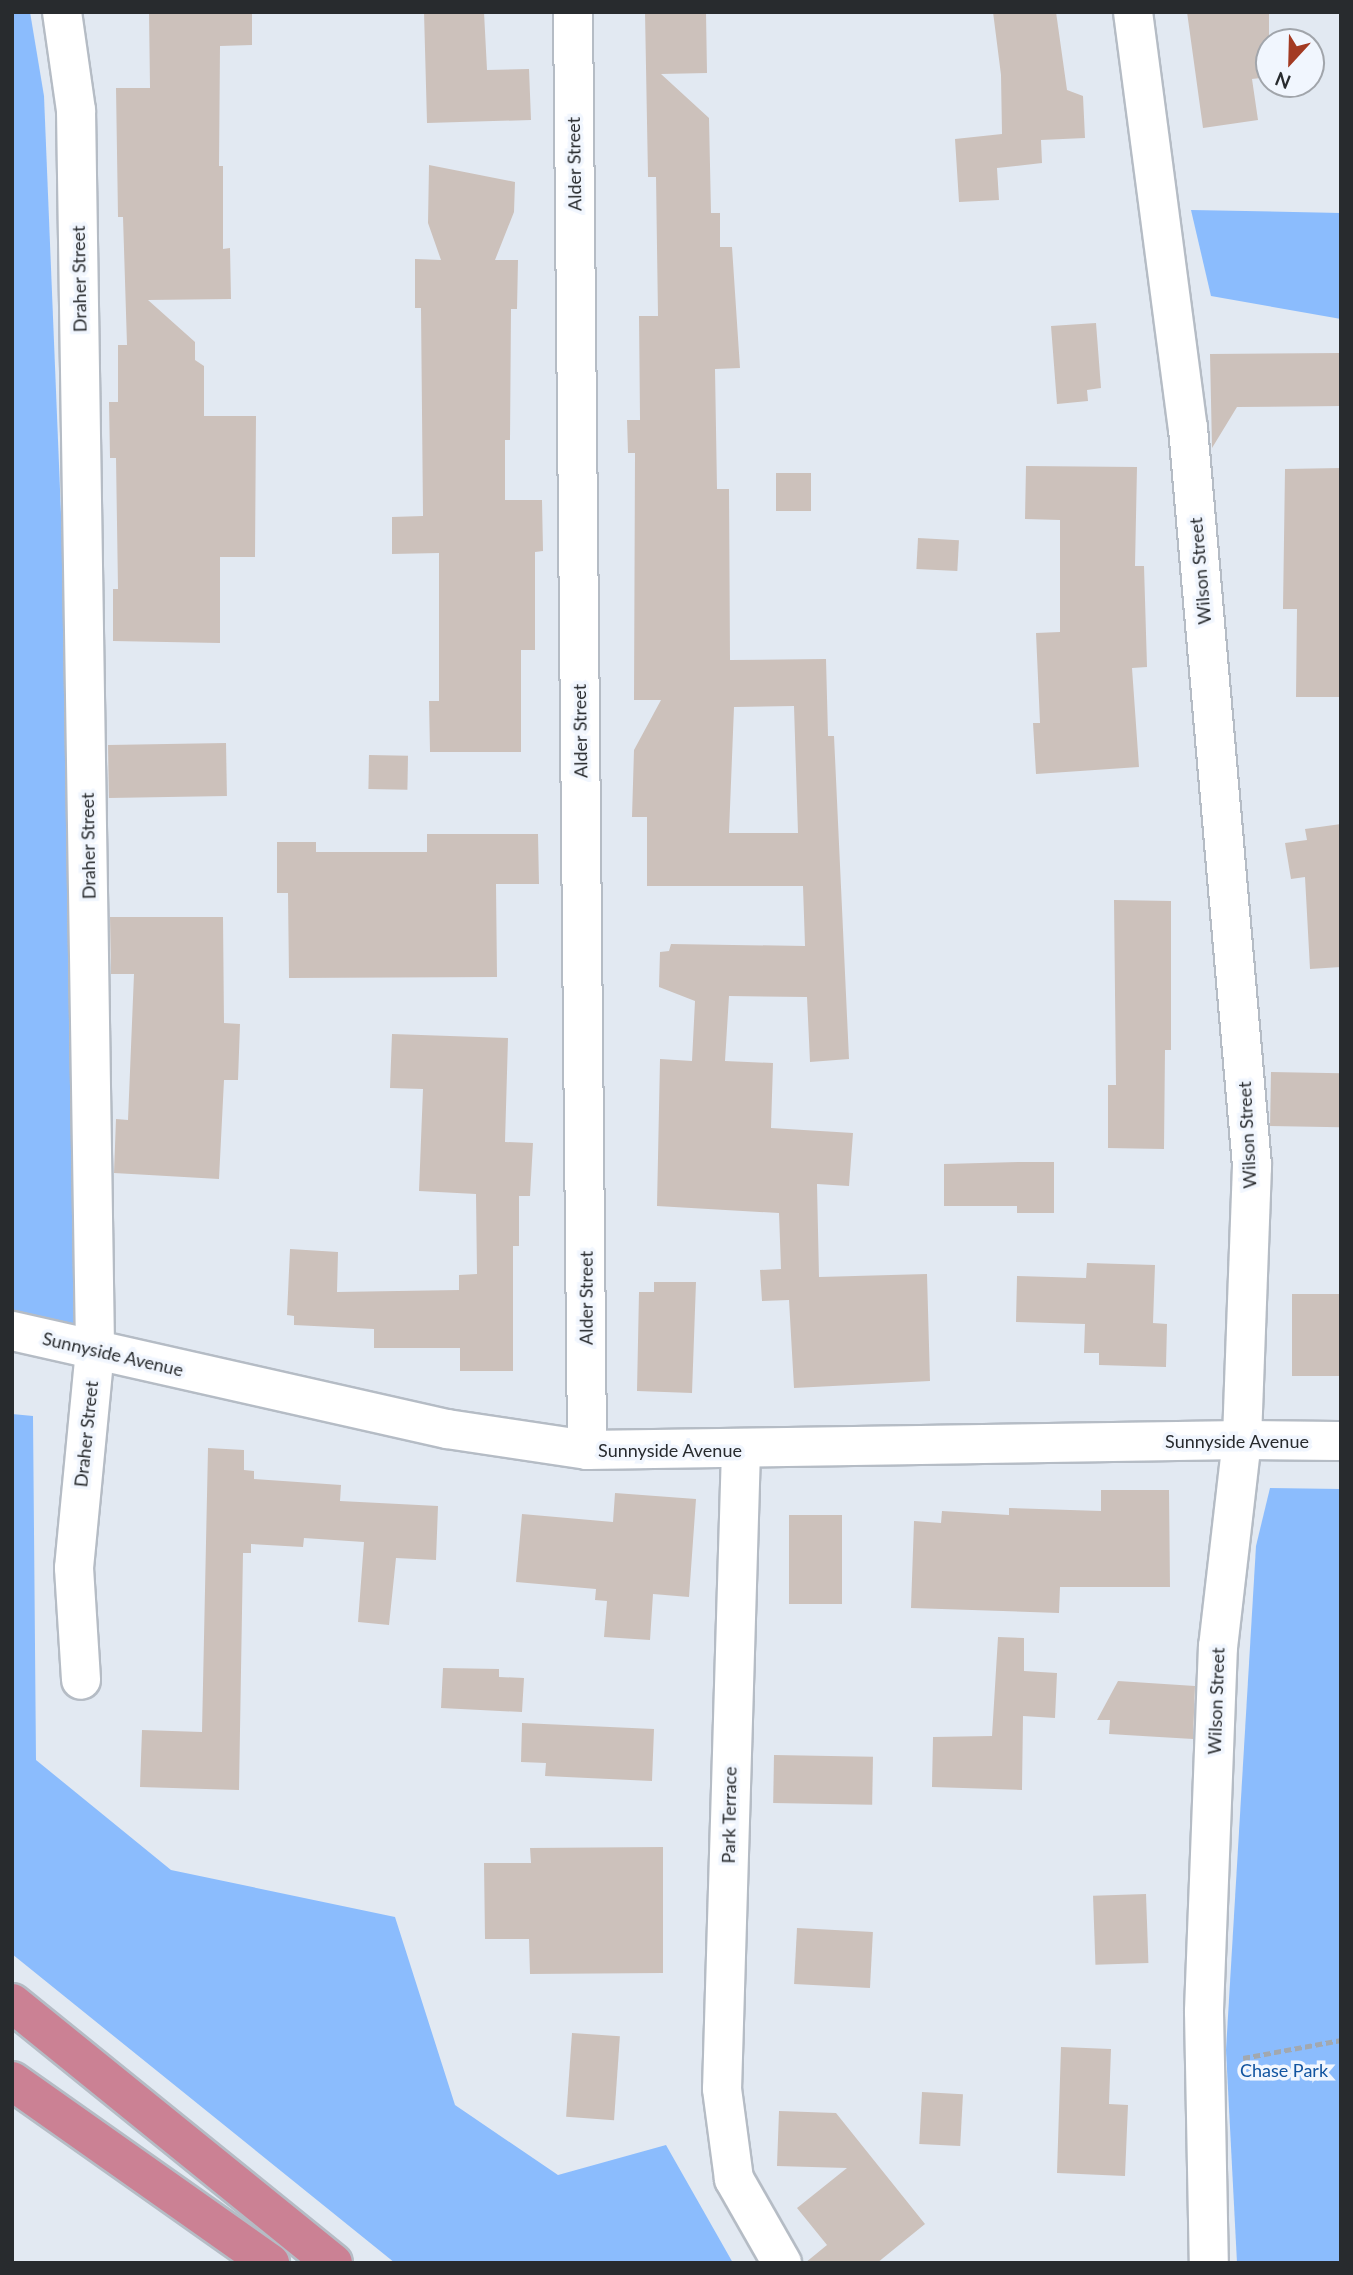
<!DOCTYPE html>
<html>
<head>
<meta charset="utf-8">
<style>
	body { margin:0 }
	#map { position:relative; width:1353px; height:2275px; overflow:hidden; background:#e2e9f2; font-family:Lato,sans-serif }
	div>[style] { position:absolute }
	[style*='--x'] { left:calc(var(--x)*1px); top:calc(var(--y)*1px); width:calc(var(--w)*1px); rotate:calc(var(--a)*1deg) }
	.green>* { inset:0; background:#8bbcfd }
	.building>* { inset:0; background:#ccc1bb; transform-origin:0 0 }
	.path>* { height:4.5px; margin-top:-2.25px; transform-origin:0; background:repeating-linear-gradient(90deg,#a2a8af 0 7px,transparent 0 10.5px) }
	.roads { filter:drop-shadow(2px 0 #b5bcc5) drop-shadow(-2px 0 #b5bcc5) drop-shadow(0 2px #b5bcc5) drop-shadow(0 -2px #b5bcc5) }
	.minor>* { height:38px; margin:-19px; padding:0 19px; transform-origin:19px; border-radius:19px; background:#fff }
	.tertiary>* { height:38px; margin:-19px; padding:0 19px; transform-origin:19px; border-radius:19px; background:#fff }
	.motorway>* { height:38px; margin:-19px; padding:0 19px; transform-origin:19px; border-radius:19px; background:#cb8194 }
	span { translate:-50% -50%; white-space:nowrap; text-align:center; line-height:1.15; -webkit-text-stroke:7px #f1f6fe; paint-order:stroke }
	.street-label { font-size:18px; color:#282b2e }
	.park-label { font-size:18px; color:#1154a0 }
	.frame { position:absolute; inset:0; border:14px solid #282b2e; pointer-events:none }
	.north { position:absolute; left:1255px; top:28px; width:70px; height:70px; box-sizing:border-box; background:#f1f6fe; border:2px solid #a1a5ab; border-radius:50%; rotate:202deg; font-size:19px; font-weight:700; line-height:28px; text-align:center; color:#282b2e }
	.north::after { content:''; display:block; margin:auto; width:24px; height:32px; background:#a33a22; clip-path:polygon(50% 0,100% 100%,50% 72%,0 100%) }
</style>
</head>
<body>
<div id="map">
	<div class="green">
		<i style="clip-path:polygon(12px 12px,30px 12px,44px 96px,95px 1350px,12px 1331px)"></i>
		<i style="clip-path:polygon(1191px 210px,1341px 213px,1341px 319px,1211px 296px)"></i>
		<i style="clip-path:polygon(12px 1414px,33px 1416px,36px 1760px,171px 1870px,395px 1917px,455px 2105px,558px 2175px,666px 2145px,733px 2263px,395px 2263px,12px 1954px)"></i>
		<i style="clip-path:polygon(1270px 1488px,1341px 1489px,1341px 2263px,1237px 2263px,1226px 2050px,1256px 1546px)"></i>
	</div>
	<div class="building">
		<i style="clip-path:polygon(149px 12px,252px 12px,252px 45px,220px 46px,219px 166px,223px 166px,223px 249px,230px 248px,231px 299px,148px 300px,195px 342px,195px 360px,204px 366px,204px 416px,256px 416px,255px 557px,220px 557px,220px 643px,113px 641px,113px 589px,118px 589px,116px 458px,110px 458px,109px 402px,118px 402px,118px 345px,127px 345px,123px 217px,118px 217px,116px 88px,150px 88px)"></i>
		<i style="clip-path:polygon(424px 12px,484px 12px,487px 70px,529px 69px,531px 120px,427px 123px)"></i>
		<i style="clip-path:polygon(evenodd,645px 12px,706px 12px,707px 73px,661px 74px,709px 118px,711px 213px,720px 213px,720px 247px,732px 247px,740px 368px,715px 369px,717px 489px,729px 489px,730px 660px,826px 659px,828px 736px,834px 736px,849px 1059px,810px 1062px,807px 997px,729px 996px,725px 1061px,773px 1063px,771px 1128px,853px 1133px,849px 1186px,817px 1184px,819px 1277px,927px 1274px,930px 1381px,794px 1388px,789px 1300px,762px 1301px,760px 1270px,781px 1269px,779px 1213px,657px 1206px,660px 1059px,692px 1061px,695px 1001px,659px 987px,660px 952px,669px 951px,671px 944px,805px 946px,803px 886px,647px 886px,647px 817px,632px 817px,634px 750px,661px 700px,634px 700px,635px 453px,628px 453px,627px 420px,640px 420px,639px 316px,658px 316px,656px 177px,648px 177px,645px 12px,794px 706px,798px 833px,729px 833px,734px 707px,794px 706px)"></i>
		<i style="clip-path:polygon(993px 12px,1056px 12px,1067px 90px,1083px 96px,1085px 138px,1041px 140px,1042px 163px,997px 168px,999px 200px,959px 202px,955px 139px,1002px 134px,1001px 75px)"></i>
		<i style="clip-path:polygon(1187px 12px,1269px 12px,1269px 77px,1252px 79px,1258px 120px,1203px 128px)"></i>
		<i style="clip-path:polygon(429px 165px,515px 182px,514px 212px,495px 260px,518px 260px,517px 309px,511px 309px,510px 440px,505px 440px,505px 500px,542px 500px,543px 551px,535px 552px,535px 650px,521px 650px,521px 752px,430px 752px,429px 701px,439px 701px,439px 553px,392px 554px,392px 517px,423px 516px,421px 308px,415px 308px,415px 259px,441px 260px,428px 223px)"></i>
		<i style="clip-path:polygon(1096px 323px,1101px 388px,1087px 390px,1088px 401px,1057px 404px,1051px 326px)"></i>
		<i style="clip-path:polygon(1341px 353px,1341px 406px,1237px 407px,1212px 448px,1210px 354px)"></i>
		<i style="clip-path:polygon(1026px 466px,1137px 467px,1135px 566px,1144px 566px,1147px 667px,1132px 668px,1139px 767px,1036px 774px,1033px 723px,1040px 723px,1036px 633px,1060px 632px,1060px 520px,1025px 519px)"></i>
		<i style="clip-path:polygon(1341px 468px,1341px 697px,1296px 697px,1297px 609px,1283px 609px,1285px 469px)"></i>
		<i style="left:776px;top:473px;width:35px;height:38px"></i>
		<i style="left:918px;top:538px;width:41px;height:31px;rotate:3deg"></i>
		<i style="left:226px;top:743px;width:53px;height:118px;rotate:89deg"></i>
		<i style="left:369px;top:755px;width:39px;height:34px;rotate:1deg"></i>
		<i style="clip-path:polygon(1341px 824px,1341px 967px,1310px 969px,1305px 877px,1291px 879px,1285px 843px,1307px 840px,1305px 829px)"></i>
		<i style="clip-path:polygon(427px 834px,538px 834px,539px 884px,496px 884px,497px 977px,289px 978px,288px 893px,277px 893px,277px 842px,316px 842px,316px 852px,427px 852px)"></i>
		<i style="clip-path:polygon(1114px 900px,1171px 901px,1171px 1050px,1165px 1050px,1164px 1149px,1108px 1148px,1108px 1085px,1116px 1085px)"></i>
		<i style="clip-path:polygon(110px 917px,223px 917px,224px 1023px,240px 1024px,238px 1080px,224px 1080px,219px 1179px,114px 1173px,116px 1119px,128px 1120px,134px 974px,111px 974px)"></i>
		<i style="clip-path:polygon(392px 1034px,508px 1038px,505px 1142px,533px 1143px,530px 1196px,519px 1196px,519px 1246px,513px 1246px,513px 1371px,460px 1371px,460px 1348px,374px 1348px,374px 1329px,294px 1325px,294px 1316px,287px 1315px,290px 1249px,338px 1252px,337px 1292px,459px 1290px,459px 1275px,477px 1274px,476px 1194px,419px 1191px,423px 1089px,390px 1088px)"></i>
		<i style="left:1271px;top:1072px;width:70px;height:54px;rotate:1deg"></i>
		<i style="clip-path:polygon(1018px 1162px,1054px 1162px,1054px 1213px,1017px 1213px,1017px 1206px,944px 1206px,944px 1164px)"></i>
		<i style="clip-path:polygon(1087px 1263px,1155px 1265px,1153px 1323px,1167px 1324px,1166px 1367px,1099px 1365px,1099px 1353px,1084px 1353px,1085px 1324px,1016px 1322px,1017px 1276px,1086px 1278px)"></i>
		<i style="clip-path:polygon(654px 1282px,696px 1282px,692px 1393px,637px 1391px,639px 1292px,654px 1292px)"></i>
		<i style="left:1292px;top:1294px;width:49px;height:82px"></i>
		<i style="clip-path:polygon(208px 1448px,244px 1450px,244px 1470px,254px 1471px,254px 1479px,341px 1485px,340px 1501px,438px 1506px,436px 1560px,396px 1558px,389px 1625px,358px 1622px,364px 1542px,304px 1538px,303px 1547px,251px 1544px,251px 1553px,243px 1553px,239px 1790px,140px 1787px,142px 1730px,202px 1732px)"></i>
		<i style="clip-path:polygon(1101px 1490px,1169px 1490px,1170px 1587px,1060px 1587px,1059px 1613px,911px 1608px,914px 1521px,941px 1523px,942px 1511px,1009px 1515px,1009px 1508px,1101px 1511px)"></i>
		<i style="clip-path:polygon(615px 1493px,696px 1499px,689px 1597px,653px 1594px,650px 1640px,604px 1637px,607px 1601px,595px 1600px,596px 1589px,516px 1582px,522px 1514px,613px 1522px)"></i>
		<i style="left:789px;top:1515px;width:53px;height:89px"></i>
		<i style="clip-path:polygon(998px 1637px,1024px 1638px,1024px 1671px,1057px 1673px,1055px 1718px,1023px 1716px,1022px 1790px,932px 1787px,933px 1737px,992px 1736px)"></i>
		<i style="clip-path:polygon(443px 1668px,499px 1669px,499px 1677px,524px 1678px,522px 1712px,441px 1708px)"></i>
		<i style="clip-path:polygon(1118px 1681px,1195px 1686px,1193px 1739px,1109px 1734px,1110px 1720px,1097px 1720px)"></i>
		<i style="clip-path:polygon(522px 1723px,654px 1729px,652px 1781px,545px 1776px,546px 1763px,521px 1762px)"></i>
		<i style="left:774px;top:1755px;width:99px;height:48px;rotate:1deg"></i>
		<i style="clip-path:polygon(663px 1847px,663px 1973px,530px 1974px,529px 1939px,485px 1939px,484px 1863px,531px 1863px,530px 1848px)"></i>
		<i style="left:1146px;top:1894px;width:69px;height:53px;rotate:88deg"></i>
		<i style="left:797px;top:1928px;width:76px;height:56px;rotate:3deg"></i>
		<i style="left:572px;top:2033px;width:48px;height:84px;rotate:4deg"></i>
		<i style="clip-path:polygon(1061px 2047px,1111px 2049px,1109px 2104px,1128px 2105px,1125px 2176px,1057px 2173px)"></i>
		<i style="left:922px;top:2092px;width:41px;height:52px;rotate:3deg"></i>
		<i style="clip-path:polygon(779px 2111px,836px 2113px,925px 2224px,877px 2263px,805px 2263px,827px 2245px,797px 2208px,847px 2168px,777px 2166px)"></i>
	</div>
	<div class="path">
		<i style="--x:1243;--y:2058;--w:100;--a:-10.4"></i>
	</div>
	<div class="roads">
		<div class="minor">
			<i style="--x:62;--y:12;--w:99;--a:81.9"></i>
			<i style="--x:76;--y:110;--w:1240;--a:89.12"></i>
			<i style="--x:95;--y:1350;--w:219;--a:95.5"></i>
			<i style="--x:74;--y:1568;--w:112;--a:86.4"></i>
			<i style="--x:573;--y:12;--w:1438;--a:89.44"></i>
			<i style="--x:12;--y:1331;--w:446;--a:12.7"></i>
			<i style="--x:447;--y:1429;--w:142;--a:8.5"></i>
			<i style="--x:587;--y:1450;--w:655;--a:-0.87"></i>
			<i style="--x:1242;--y:1440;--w:207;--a:96.6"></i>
			<i style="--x:1218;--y:1646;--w:366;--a:92.2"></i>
			<i style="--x:1204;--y:2012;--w:251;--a:88.9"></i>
			<i style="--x:741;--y:1450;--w:639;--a:91.7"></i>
			<i style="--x:722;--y:2089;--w:91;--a:82.4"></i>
			<i style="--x:734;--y:2179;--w:97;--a:60.3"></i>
		</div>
		<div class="tertiary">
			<i style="--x:1133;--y:12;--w:420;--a:82.5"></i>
			<i style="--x:1188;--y:428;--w:741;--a:85.04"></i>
			<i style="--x:1252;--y:1166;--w:274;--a:92.1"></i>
			<i style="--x:1242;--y:1440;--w:99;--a:0.6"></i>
		</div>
		<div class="motorway">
			<i style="--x:12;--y:2003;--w:413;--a:39"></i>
			<i style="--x:12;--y:2081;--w:316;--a:35.2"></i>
		</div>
	</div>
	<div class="street-label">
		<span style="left:574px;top:164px;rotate:-91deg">Alder Street</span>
		<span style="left:79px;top:279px;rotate:-91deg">Draher Street</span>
		<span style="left:1200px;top:571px;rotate:-95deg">Wilson Street</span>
		<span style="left:580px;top:731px;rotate:-91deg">Alder Street</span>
		<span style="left:88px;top:846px;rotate:-91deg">Draher Street</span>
		<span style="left:1247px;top:1135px;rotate:-93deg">Wilson Street</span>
		<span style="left:586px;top:1298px;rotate:-90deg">Alder Street</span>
		<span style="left:113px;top:1354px;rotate:13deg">Sunnyside Avenue</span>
		<span style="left:86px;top:1434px;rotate:-84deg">Draher Street</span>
		<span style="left:1237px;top:1441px">Sunnyside Avenue</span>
		<span style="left:670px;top:1450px">Sunnyside Avenue</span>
		<span style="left:1216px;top:1701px;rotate:-88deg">Wilson Street</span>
		<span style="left:729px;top:1815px;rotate:-89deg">Park Terrace</span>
	</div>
	<div class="park-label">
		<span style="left:1284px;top:2070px">Chase Park</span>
	</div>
	<div class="frame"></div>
	<div class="north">N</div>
</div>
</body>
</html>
